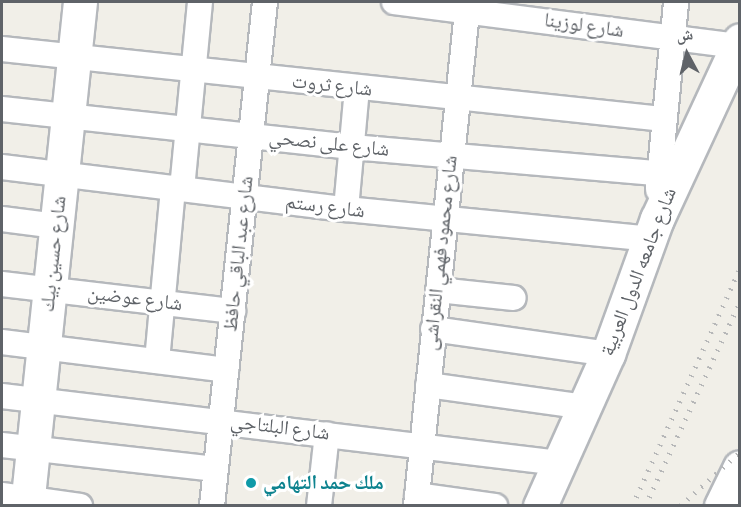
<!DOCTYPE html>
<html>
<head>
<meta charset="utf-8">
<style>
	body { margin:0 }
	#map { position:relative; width:741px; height:507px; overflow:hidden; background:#f1efe8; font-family:"Sofia Sans Condensed","Noto Naskh Arabic",sans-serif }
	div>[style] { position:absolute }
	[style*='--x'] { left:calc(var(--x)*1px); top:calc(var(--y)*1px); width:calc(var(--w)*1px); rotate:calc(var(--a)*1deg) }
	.roads { filter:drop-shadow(2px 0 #b5b8bc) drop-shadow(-2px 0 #b5b8bc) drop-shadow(0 2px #b5b8bc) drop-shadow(0 -2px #b5b8bc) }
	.minor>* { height:24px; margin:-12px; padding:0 12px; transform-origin:12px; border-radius:12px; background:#fff }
	.secondary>* { height:33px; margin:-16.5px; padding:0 16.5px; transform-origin:16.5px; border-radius:16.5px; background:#fff }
	.rail>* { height:4.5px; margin-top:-2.25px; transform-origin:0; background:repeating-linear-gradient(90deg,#b6b7b8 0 1.5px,transparent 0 9.5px) }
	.dots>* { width:16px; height:16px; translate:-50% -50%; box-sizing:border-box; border:3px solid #fff; border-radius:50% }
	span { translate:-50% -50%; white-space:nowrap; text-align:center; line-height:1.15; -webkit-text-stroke:6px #fff; paint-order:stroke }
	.street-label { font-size:20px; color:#5f6368 }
	.culture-label { font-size:20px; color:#0d838f; font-weight:700 }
	.left { translate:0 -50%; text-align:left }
	.frame { position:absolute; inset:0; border:3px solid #5f6368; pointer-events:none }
	.north { position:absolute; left:657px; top:24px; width:60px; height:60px; -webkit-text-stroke:4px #fff; paint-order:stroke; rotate:353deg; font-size:16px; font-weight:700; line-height:24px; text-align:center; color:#5f6368 }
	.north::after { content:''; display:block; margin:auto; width:21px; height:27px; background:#5f6368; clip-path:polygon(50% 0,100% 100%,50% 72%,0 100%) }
</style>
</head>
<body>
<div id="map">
	<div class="roads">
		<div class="minor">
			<i style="--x:394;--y:2;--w:346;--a:7.3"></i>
			<i style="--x:2;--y:49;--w:666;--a:6.04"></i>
			<i style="--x:2;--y:109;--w:352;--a:6.2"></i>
			<i style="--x:352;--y:147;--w:307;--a:4.9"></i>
			<i style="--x:2;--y:167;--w:347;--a:7"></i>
			<i style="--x:346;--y:209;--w:305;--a:5.6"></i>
			<i style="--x:182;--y:189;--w:188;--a:-84.5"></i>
			<i style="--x:658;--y:190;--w:189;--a:-84.5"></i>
			<i style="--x:346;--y:209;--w:121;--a:-84.8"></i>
			<i style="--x:2;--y:219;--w:55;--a:7.3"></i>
			<i style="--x:2;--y:284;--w:233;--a:6.7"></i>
			<i style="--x:438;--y:290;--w:76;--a:6"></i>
			<i style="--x:433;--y:329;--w:177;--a:8.1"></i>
			<i style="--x:2;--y:342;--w:226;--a:7.1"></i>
			<i style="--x:157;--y:361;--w:174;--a:-84.7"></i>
			<i style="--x:428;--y:385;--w:158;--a:8"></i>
			<i style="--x:2;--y:396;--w:561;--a:6.86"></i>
			<i style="--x:2;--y:445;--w:215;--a:6.4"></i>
			<i style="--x:2;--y:495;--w:79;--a:8"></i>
			<i style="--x:417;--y:495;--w:79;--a:8"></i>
			<i style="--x:212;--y:506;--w:507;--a:-84"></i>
			<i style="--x:319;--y:506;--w:72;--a:-83.7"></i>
			<i style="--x:416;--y:506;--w:507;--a:-84.11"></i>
		</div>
		<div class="secondary">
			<i style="--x:27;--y:506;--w:507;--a:-84"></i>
			<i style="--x:540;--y:506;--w:167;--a:-65.9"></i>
			<i style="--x:608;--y:354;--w:144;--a:-70.1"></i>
			<i style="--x:657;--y:219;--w:197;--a:-65.1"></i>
			<i style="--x:721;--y:506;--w:43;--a:-64"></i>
		</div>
	</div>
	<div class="rail">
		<i style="--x:632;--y:506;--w:261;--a:-65.6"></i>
		<i style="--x:645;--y:506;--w:226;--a:-65.1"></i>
		<i style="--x:680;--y:506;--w:81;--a:-42"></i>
	</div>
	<div class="dots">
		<i style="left:251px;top:483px;background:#0f9aa8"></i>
	</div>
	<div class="street-label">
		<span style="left:584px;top:26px;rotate:8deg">شارع لوزينا</span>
		<span style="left:332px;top:86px;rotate:6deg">شارع ثروت</span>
		<span style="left:329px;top:144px;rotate:6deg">شارع على نصحي</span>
		<span style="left:325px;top:207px;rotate:7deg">شارع رستم</span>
		<span style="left:441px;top:253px;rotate:-84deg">شارع محمود فهمي النقراشى</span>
		<span style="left:54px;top:254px;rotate:-84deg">شارع حسين بيك</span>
		<span style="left:239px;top:254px;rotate:-84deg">شارع عبد الباقي حافظ</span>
		<span style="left:639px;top:272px;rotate:-69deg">شارع جامعه الدول العربية</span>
		<span style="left:135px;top:299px;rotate:7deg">شارع عوضين</span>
		<span style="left:280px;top:428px;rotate:7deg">شارع البلتاجي</span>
	</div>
	<div class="culture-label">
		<span class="left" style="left:263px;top:483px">ملك حمد التهامي</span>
	</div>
	<div class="frame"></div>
	<div class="north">ش</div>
</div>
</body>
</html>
